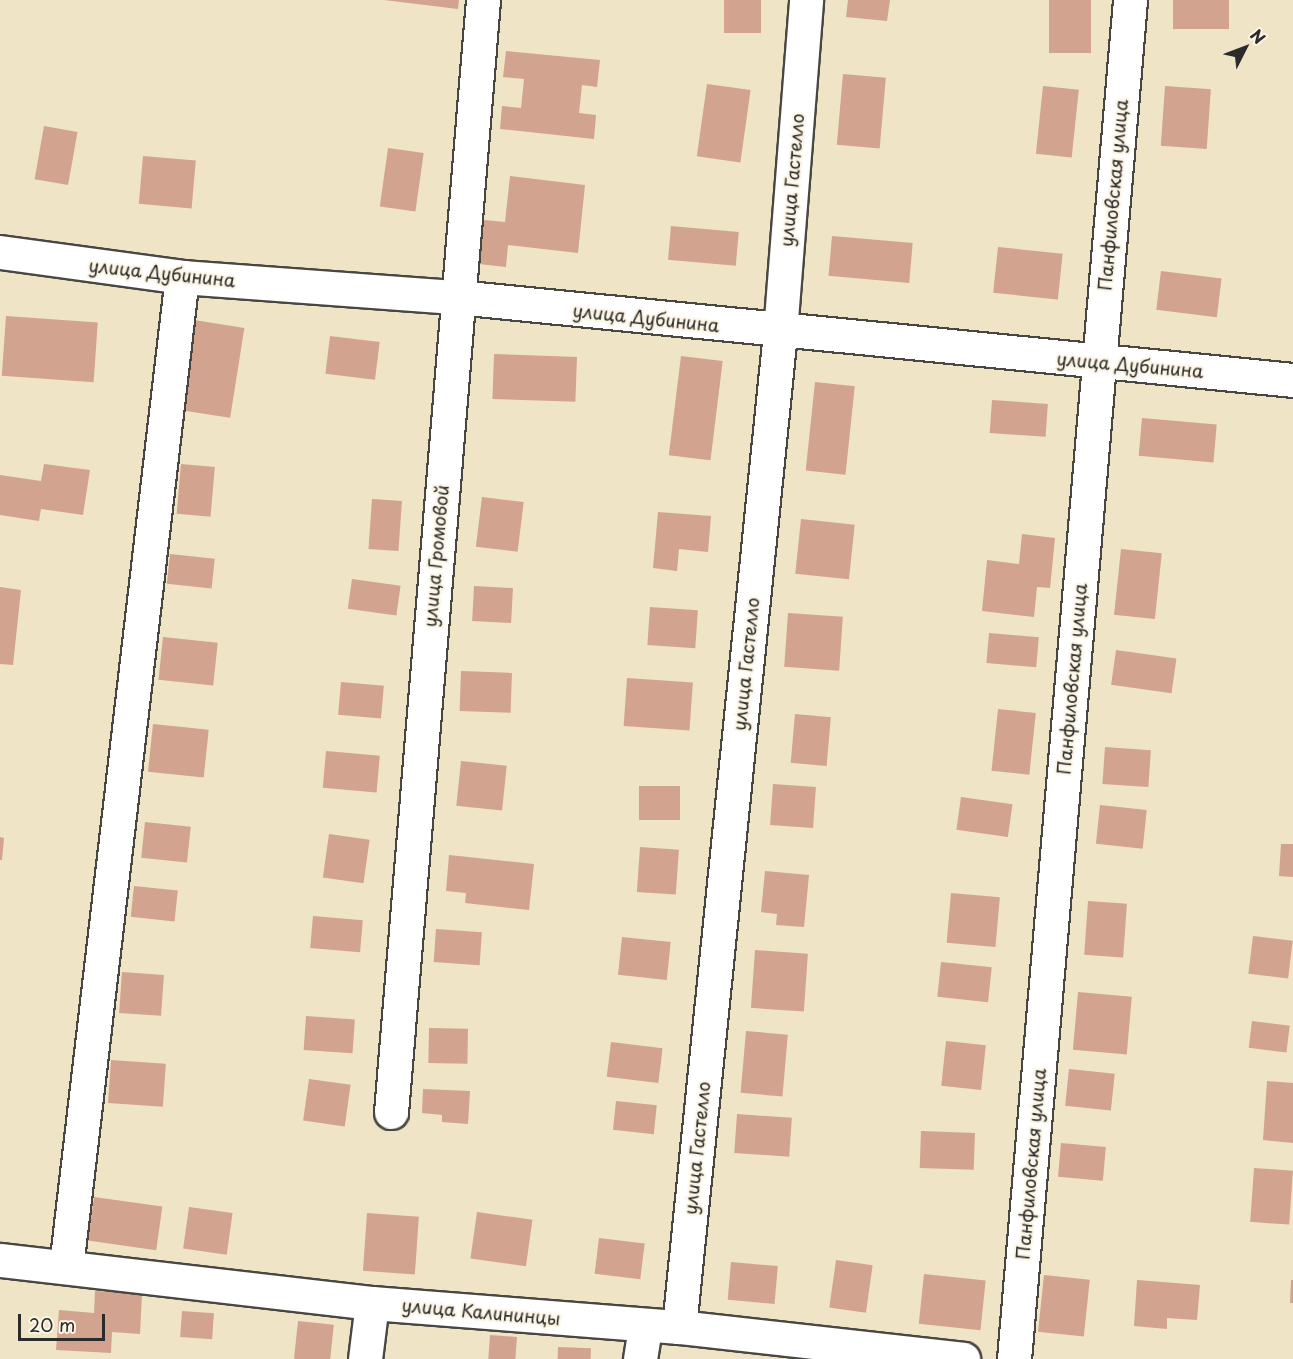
<!DOCTYPE html>
<html>
<head>
<meta charset="utf-8">
<style>
	body { margin:0 }
	#map { position:relative; width:1293px; height:1359px; overflow:hidden; background:#efe4c6; font-family:"Playpen Sans",sans-serif }
	div>[style] { position:absolute }
	[style*='--x'] { left:calc(var(--x)*1px); top:calc(var(--y)*1px); width:calc(var(--w)*1px); rotate:calc(var(--a)*1deg) }
	.building>* { inset:0; background:#d2a38f; transform-origin:0 0 }
	.roads { filter:drop-shadow(2px 0 #484742) drop-shadow(-2px 0 #484742) drop-shadow(0 2px #484742) drop-shadow(0 -2px #484742) }
	.street>* { height:33px; margin:-16.5px; padding:0 16.5px; transform-origin:16.5px; border-radius:16.5px; background:#fff }
	span { translate:-50% -50%; white-space:nowrap; text-align:center; line-height:1.15; -webkit-text-stroke:4.5px #fcf5e5; paint-order:stroke }
	.street-label { font-size:18px; color:#2b2b2b }
	.north { position:absolute; left:1215px; top:18px; width:60px; height:60px; -webkit-text-stroke:4px #fcf5e5; paint-order:stroke; rotate:48deg; font-size:16px; font-weight:700; line-height:24px; text-align:center; color:#2b2b2b }
	.north::after { content:''; display:block; margin:auto; width:21px; height:27px; background:#2b2b2b; clip-path:polygon(50% 0,100% 100%,50% 72%,0 100%) }
	.scale { position:absolute; left:18px; top:1314px; width:87px; height:27px; box-sizing:border-box; border:3px solid #2b2b2b; border-top:0; padding-left:8px; font-size:18px; line-height:21px; white-space:nowrap; color:#2b2b2b; -webkit-text-stroke:4px #fcf5e5; paint-order:stroke }
</style>
</head>
<body>
<div id="map">
	<div class="building">
		<i style="clip-path:polygon(384px 0,459px 0,458px 9px)"></i>
		<i style="left:724px;top:0;width:37px;height:33px"></i>
		<i style="clip-path:polygon(848px 0,890px 0,887px 21px,846px 17px)"></i>
		<i style="left:1049px;top:0;width:42px;height:53px"></i>
		<i style="left:1173px;top:0;width:56px;height:29px"></i>
		<i style="clip-path:polygon(506px 51px,600px 60px,597px 87px,582px 85px,579px 113px,596px 115px,594px 139px,500px 129px,502px 106px,521px 108px,524px 79px,503px 77px)"></i>
		<i style="left:843px;top:74px;width:43px;height:71px;rotate:5deg"></i>
		<i style="left:707px;top:84px;width:44px;height:73px;rotate:8deg"></i>
		<i style="left:1043px;top:86px;width:36px;height:68px;rotate:6deg"></i>
		<i style="left:1165px;top:86px;width:46px;height:60px;rotate:4deg"></i>
		<i style="left:44px;top:126px;width:34px;height:54px;rotate:10deg"></i>
		<i style="left:388px;top:148px;width:36px;height:59px;rotate:8deg"></i>
		<i style="left:143px;top:156px;width:53px;height:48px;rotate:5deg"></i>
		<i style="clip-path:polygon(510px 176px,585px 185px,578px 253px,508px 245px,506px 267px,479px 264px,484px 220px,505px 222px)"></i>
		<i style="left:671px;top:226px;width:68px;height:34px;rotate:5deg"></i>
		<i style="left:832px;top:236px;width:81px;height:40px;rotate:5deg"></i>
		<i style="left:998px;top:247px;width:65px;height:46px;rotate:6deg"></i>
		<i style="left:1161px;top:271px;width:61px;height:39px;rotate:7deg"></i>
		<i style="left:6px;top:316px;width:92px;height:60px;rotate:4deg"></i>
		<i style="left:194px;top:320px;width:51px;height:91px;rotate:9deg"></i>
		<i style="left:330px;top:336px;width:50px;height:38px;rotate:7deg"></i>
		<i style="left:494px;top:354px;width:83px;height:45px;rotate:2deg"></i>
		<i style="left:681px;top:356px;width:42px;height:100px;rotate:7deg"></i>
		<i style="left:815px;top:382px;width:40px;height:89px;rotate:6deg"></i>
		<i style="left:992px;top:400px;width:56px;height:33px;rotate:4deg"></i>
		<i style="left:1142px;top:418px;width:75px;height:38px;rotate:5deg"></i>
		<i style="clip-path:polygon(44px 464px,90px 470px,83px 515px,41px 509px,39px 521px,0 515px,0 475px,41px 481px)"></i>
		<i style="left:181px;top:464px;width:34px;height:50px;rotate:5deg"></i>
		<i style="left:482px;top:497px;width:42px;height:50px;rotate:7deg"></i>
		<i style="left:372px;top:499px;width:30px;height:50px;rotate:4deg"></i>
		<i style="clip-path:polygon(658px 512px,711px 516px,708px 552px,679px 549px,677px 571px,653px 568px)"></i>
		<i style="left:801px;top:519px;width:54px;height:55px;rotate:6deg"></i>
		<i style="clip-path:polygon(1022px 534px,1055px 538px,1050px 588px,1037px 587px,1034px 617px,982px 611px,987px 560px,1019px 564px)"></i>
		<i style="left:1121px;top:549px;width:41px;height:66px;rotate:6deg"></i>
		<i style="left:170px;top:554px;width:45px;height:30px;rotate:6deg"></i>
		<i style="left:352px;top:579px;width:49px;height:30px;rotate:8deg"></i>
		<i style="left:474px;top:586px;width:39px;height:35px;rotate:3deg"></i>
		<i style="clip-path:polygon(0 587px,21px 590px,13px 665px,0 664px)"></i>
		<i style="left:650px;top:607px;width:48px;height:38px;rotate:4deg"></i>
		<i style="left:788px;top:613px;width:55px;height:54px;rotate:4deg"></i>
		<i style="left:989px;top:633px;width:50px;height:30px;rotate:5deg"></i>
		<i style="left:163px;top:637px;width:55px;height:43px;rotate:6deg"></i>
		<i style="left:1116px;top:650px;width:61px;height:35px;rotate:8deg"></i>
		<i style="left:461px;top:671px;width:51px;height:40px;rotate:2deg"></i>
		<i style="left:627px;top:678px;width:66px;height:48px;rotate:4deg"></i>
		<i style="left:341px;top:682px;width:43px;height:33px;rotate:5deg"></i>
		<i style="left:998px;top:709px;width:38px;height:62px;rotate:6deg"></i>
		<i style="left:795px;top:714px;width:36px;height:49px;rotate:5deg"></i>
		<i style="left:153px;top:724px;width:56px;height:48px;rotate:6deg"></i>
		<i style="left:1105px;top:747px;width:46px;height:37px;rotate:4deg"></i>
		<i style="left:326px;top:751px;width:54px;height:37px;rotate:5deg"></i>
		<i style="left:461px;top:761px;width:46px;height:45px;rotate:6deg"></i>
		<i style="left:773px;top:784px;width:43px;height:41px;rotate:4deg"></i>
		<i style="left:639px;top:786px;width:41px;height:34px"></i>
		<i style="left:961px;top:797px;width:52px;height:33px;rotate:8deg"></i>
		<i style="left:1100px;top:805px;width:47px;height:39px;rotate:6deg"></i>
		<i style="left:145px;top:822px;width:46px;height:36px;rotate:6deg"></i>
		<i style="left:329px;top:834px;width:41px;height:44px;rotate:8deg"></i>
		<i style="clip-path:polygon(0 837px,4px 838px,2px 860px,0 860px)"></i>
		<i style="clip-path:polygon(1281px 844px,1293px 844px,1293px 877px,1279px 876px)"></i>
		<i style="left:640px;top:847px;width:39px;height:45px;rotate:4deg"></i>
		<i style="clip-path:polygon(449px 855px,534px 864px,529px 910px,465px 903px,466px 893px,446px 891px)"></i>
		<i style="clip-path:polygon(765px 871px,809px 875px,804px 927px,776px 925px,777px 914px,761px 912px)"></i>
		<i style="left:134px;top:886px;width:44px;height:31px;rotate:6deg"></i>
		<i style="left:951px;top:893px;width:49px;height:50px;rotate:5deg"></i>
		<i style="left:1088px;top:901px;width:39px;height:54px;rotate:4deg"></i>
		<i style="left:313px;top:916px;width:50px;height:32px;rotate:5deg"></i>
		<i style="left:436px;top:929px;width:46px;height:33px;rotate:4deg"></i>
		<i style="left:1253px;top:936px;width:40px;height:38px;rotate:7deg"></i>
		<i style="left:622px;top:937px;width:49px;height:38px;rotate:6deg"></i>
		<i style="left:755px;top:950px;width:53px;height:58px;rotate:4deg"></i>
		<i style="left:941px;top:962px;width:51px;height:35px;rotate:6deg"></i>
		<i style="left:122px;top:972px;width:42px;height:41px;rotate:4deg"></i>
		<i style="left:1078px;top:992px;width:54px;height:58px;rotate:5deg"></i>
		<i style="left:306px;top:1016px;width:49px;height:34px;rotate:4deg"></i>
		<i style="left:1252px;top:1021px;width:38px;height:27px;rotate:7deg"></i>
		<i style="left:429px;top:1028px;width:39px;height:35px;rotate:1deg"></i>
		<i style="left:746px;top:1031px;width:42px;height:62px;rotate:5deg"></i>
		<i style="left:946px;top:1041px;width:40px;height:45px;rotate:6deg"></i>
		<i style="left:611px;top:1042px;width:52px;height:35px;rotate:7deg"></i>
		<i style="left:111px;top:1060px;width:55px;height:43px;rotate:4deg"></i>
		<i style="left:1069px;top:1069px;width:46px;height:37px;rotate:6deg"></i>
		<i style="left:309px;top:1079px;width:42px;height:42px;rotate:8deg"></i>
		<i style="clip-path:polygon(1267px 1081px,1293px 1083px,1293px 1143px,1263px 1140px)"></i>
		<i style="clip-path:polygon(423px 1089px,470px 1091px,468px 1124px,442px 1122px,442px 1115px,422px 1113px)"></i>
		<i style="left:616px;top:1101px;width:41px;height:29px;rotate:6deg"></i>
		<i style="left:737px;top:1114px;width:55px;height:39px;rotate:4deg"></i>
		<i style="left:921px;top:1131px;width:54px;height:37px;rotate:2deg"></i>
		<i style="left:1061px;top:1143px;width:45px;height:34px;rotate:5deg"></i>
		<i style="left:1254px;top:1168px;width:39px;height:54px;rotate:4deg"></i>
		<i style="left:94px;top:1197px;width:69px;height:44px;rotate:8deg"></i>
		<i style="left:189px;top:1207px;width:44px;height:42px;rotate:8deg"></i>
		<i style="left:477px;top:1212px;width:56px;height:47px;rotate:8deg"></i>
		<i style="left:367px;top:1213px;width:52px;height:58px;rotate:4deg"></i>
		<i style="left:599px;top:1238px;width:46px;height:36px;rotate:7deg"></i>
		<i style="left:836px;top:1260px;width:37px;height:48px;rotate:8deg"></i>
		<i style="left:731px;top:1262px;width:47px;height:38px;rotate:5deg"></i>
		<i style="left:924px;top:1274px;width:62px;height:50px;rotate:6deg"></i>
		<i style="left:1044px;top:1275px;width:46px;height:57px;rotate:6deg"></i>
		<i style="clip-path:polygon(1137px 1280px,1200px 1285px,1197px 1320px,1167px 1318px,1167px 1329px,1134px 1326px)"></i>
		<i style="clip-path:polygon(1291px 1280px,1293px 1280px,1293px 1303px,1290px 1303px)"></i>
		<i style="clip-path:polygon(95px 1291px,142px 1294px,140px 1334px,112px 1332px,111px 1353px,56px 1350px,59px 1310px,94px 1313px)"></i>
		<i style="left:182px;top:1311px;width:32px;height:26px;rotate:4deg"></i>
		<i style="left:298px;top:1321px;width:36px;height:38px;rotate:6deg"></i>
		<i style="left:490px;top:1335px;width:27px;height:24px;rotate:4deg"></i>
		<i style="left:558px;top:1347px;width:33px;height:12px;rotate:2deg"></i>
	</div>
	<div class="roads">
		<div class="street">
			<i style="--x:0;--y:252;--w:184;--a:7.8"></i>
			<i style="--x:182;--y:277;--w:276;--a:4.2"></i>
			<i style="--x:457;--y:297;--w:840;--a:5.67"></i>
			<i style="--x:391;--y:1112;--w:1116;--a:-85.27"></i>
			<i style="--x:0;--y:1260;--w:374;--a:6.6"></i>
			<i style="--x:372;--y:1303;--w:308;--a:4.5"></i>
			<i style="--x:679;--y:1327;--w:286;--a:6.4"></i>
			<i style="--x:66;--y:1267;--w:997;--a:-83.32"></i>
			<i style="--x:679;--y:1327;--w:1000;--a:-84.2"></i>
			<i style="--x:780;--y:332;--w:333;--a:-85.5"></i>
			<i style="--x:365;--y:1359;--w:56;--a:-82.9"></i>
			<i style="--x:640;--y:1359;--w:33;--a:-81"></i>
			<i style="--x:1014;--y:1359;--w:1364;--a:-85.12"></i>
		</div>
	</div>
	<div class="street-label">
		<span style="left:792px;top:180px;rotate:-85deg">улица Гастелло</span>
		<span style="left:1113px;top:195px;rotate:-85deg">Панфиловская улица</span>
		<span style="left:162px;top:273px;rotate:6deg">улица Дубинина</span>
		<span style="left:646px;top:318px;rotate:6deg">улица Дубинина</span>
		<span style="left:1130px;top:365px;rotate:5deg">улица Дубинина</span>
		<span style="left:436px;top:556px;rotate:-85deg">улица Громовой</span>
		<span style="left:746px;top:664px;rotate:-84deg">улица Гастелло</span>
		<span style="left:1072px;top:679px;rotate:-85deg">Панфиловская улица</span>
		<span style="left:697px;top:1148px;rotate:-84deg">улица Гастелло</span>
		<span style="left:1031px;top:1164px;rotate:-85deg">Панфиловская улица</span>
		<span style="left:481px;top:1312px;rotate:5deg">улица Калининцы</span>
	</div>
	<div class="north">N</div>
	<div class="scale">20 m</div>
</div>
</body>
</html>
